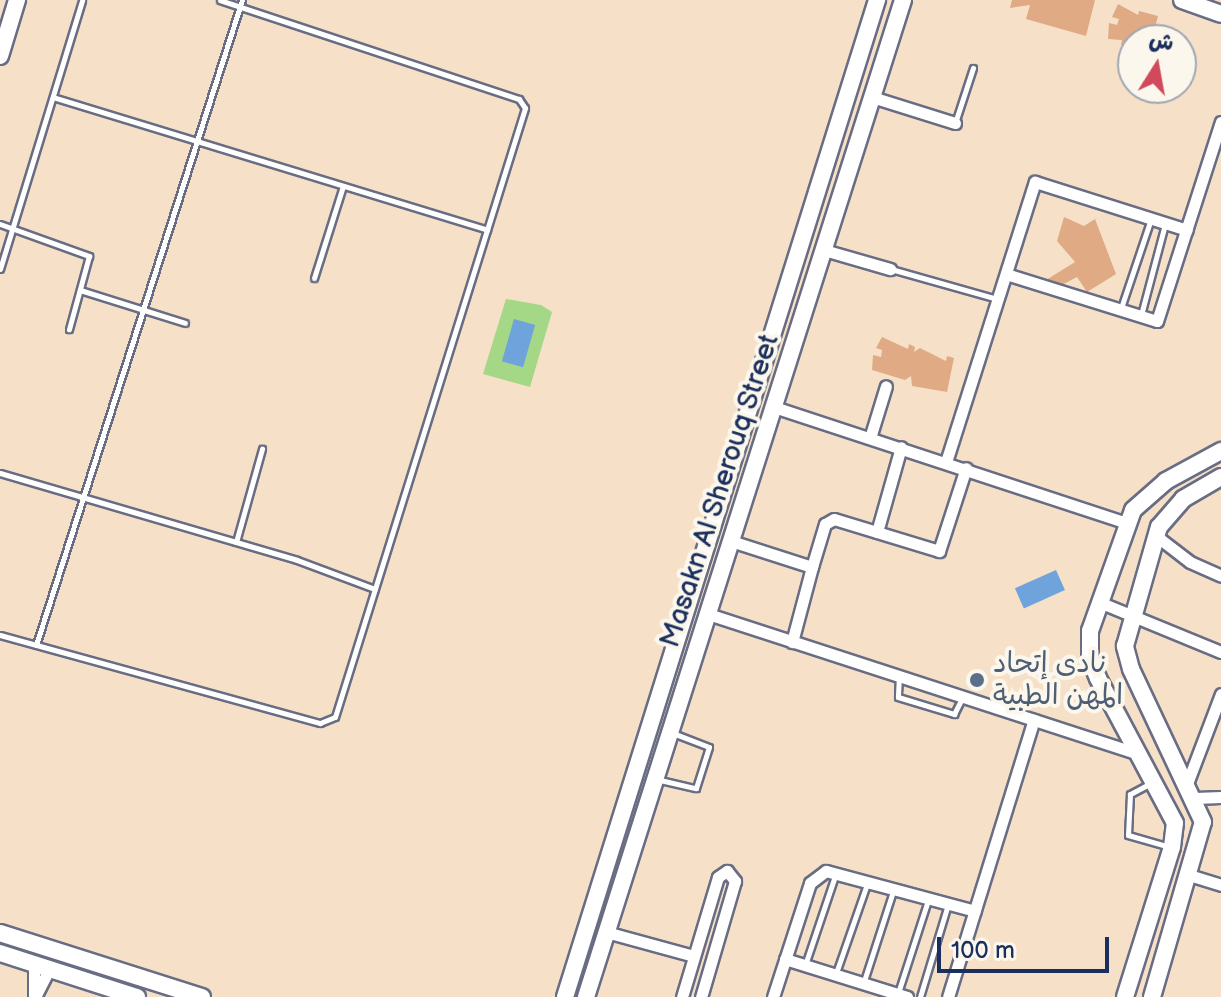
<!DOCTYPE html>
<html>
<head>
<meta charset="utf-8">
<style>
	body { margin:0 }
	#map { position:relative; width:1221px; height:997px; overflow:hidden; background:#f6e1c8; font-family:"Balsamiq Sans","Playpen Sans Arabic",sans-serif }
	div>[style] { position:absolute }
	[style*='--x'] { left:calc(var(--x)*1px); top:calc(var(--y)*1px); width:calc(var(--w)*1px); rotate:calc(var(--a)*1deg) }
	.green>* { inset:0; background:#a4d786 }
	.water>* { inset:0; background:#6fa3dc; transform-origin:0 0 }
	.building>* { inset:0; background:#dfaa84 }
	.roads { filter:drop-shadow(2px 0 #686d83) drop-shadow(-2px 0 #686d83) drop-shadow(0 2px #686d83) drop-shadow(0 -2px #686d83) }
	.lane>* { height:5px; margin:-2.5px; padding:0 2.5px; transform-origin:2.5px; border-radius:2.5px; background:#fff }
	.street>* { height:11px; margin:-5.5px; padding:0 5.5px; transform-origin:5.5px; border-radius:5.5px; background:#fff }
	.secondary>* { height:16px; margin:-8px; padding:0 8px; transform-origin:8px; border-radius:8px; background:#fff }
	.dots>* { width:22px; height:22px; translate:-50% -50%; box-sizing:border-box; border:4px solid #fbf7ec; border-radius:50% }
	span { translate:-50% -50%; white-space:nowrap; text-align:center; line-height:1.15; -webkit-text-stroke:8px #fbf7ec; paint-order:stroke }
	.street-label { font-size:28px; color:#1b2f5e }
	.service-label { font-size:28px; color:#4e5e75 }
	.left { translate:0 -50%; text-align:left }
	.north { position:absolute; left:1117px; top:24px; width:80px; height:80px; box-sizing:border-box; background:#fbf7ec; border:2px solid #a1a7b3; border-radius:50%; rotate:11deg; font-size:22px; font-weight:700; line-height:32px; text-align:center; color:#1b2f5e }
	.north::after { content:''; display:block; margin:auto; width:28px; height:36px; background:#d1495b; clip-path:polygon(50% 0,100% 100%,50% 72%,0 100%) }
	.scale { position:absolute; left:937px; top:937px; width:172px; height:36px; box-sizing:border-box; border:4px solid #1b2f5e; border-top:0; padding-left:10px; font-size:24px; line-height:28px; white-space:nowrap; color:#1b2f5e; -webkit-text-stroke:6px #fbf7ec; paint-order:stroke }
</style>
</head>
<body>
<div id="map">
	<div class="green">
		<i style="clip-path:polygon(506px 299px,541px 305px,552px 312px,530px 387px,483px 374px)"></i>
	</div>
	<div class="water">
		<i style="left:514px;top:319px;width:22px;height:44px;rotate:16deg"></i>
		<i style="left:1056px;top:570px;width:22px;height:45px;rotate:66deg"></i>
	</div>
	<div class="building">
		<i style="clip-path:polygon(1012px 0,1095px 0,1086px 36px,1026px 19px,1030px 5px,1010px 8px)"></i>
		<i style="clip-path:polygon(1118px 4px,1138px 15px,1139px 11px,1158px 16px,1152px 40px,1133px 40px,1133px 49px,1121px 45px,1122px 40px,1108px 39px,1109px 23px,1117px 25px,1119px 19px,1112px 17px)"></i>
		<i style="clip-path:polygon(1064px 217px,1084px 226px,1095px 219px,1116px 274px,1087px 292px,1077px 277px,1058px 287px,1046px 280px,1075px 262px,1057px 241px)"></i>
		<i style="clip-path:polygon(882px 337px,908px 349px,909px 344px,915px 347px,914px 352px,920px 348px,946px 361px,947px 356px,954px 358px,947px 392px,912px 386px,911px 376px,905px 380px,872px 370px,873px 355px,881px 357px,882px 350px,876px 348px)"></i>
	</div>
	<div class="roads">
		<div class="lane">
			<i style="--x:53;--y:97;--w:454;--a:17"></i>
			<i style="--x:955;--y:123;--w:58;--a:-71.9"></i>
			<i style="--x:0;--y:224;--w:95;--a:19.8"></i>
			<i style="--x:89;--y:256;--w:76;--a:105.3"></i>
			<i style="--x:0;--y:269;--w:281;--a:-73"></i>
			<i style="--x:891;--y:269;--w:110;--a:15.8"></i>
			<i style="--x:314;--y:278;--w:96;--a:-72.5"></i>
			<i style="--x:80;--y:290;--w:110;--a:17.4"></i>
			<i style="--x:1121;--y:308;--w:94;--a:-71.4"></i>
			<i style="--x:1141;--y:315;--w:94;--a:-75.2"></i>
			<i style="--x:0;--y:473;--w:309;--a:16.3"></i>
			<i style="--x:297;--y:560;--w:83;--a:20.4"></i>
			<i style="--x:236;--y:542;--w:97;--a:-74.4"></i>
			<i style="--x:0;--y:635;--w:332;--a:15.4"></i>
			<i style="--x:320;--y:723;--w:16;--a:-22"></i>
			<i style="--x:335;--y:717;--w:638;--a:-72.67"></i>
			<i style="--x:525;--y:108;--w:11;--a:-124"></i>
			<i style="--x:519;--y:99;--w:315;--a:-161.7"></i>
			<i style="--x:36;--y:645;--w:677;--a:-72.29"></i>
			<i style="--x:899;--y:676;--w:21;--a:93"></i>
			<i style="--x:898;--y:697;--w:59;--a:16.9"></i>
			<i style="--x:954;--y:714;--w:18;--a:-63"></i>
			<i style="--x:660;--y:780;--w:37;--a:13"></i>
			<i style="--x:696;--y:788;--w:43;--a:-72.4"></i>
			<i style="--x:709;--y:747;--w:40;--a:-159"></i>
			<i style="--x:1151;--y:783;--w:24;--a:152"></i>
			<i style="--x:1130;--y:794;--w:41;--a:92.8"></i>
			<i style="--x:1128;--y:835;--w:44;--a:15.9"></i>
			<i style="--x:805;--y:965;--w:94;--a:-71.4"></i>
			<i style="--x:836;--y:973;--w:94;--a:-70.8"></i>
			<i style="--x:864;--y:981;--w:98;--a:-72.1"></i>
			<i style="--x:898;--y:993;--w:98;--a:-72.1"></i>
			<i style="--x:920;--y:997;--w:97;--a:-73.2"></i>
		</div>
		<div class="street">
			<i style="--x:872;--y:97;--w:87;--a:17.4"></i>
			<i style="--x:824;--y:250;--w:69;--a:16.1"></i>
			<i style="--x:1006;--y:274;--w:158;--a:17.3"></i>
			<i style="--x:1157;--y:321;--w:209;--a:-72.2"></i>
			<i style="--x:774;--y:407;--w:371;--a:18.2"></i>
			<i style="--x:870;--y:438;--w:54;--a:-72.9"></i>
			<i style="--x:946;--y:462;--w:294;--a:-72.4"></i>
			<i style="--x:1035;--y:182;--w:159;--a:17.5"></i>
			<i style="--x:877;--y:532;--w:88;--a:-74.2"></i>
			<i style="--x:1155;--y:535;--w:44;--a:37.6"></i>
			<i style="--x:1190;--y:562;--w:34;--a:24"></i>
			<i style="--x:731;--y:541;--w:85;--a:17.8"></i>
			<i style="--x:812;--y:567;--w:45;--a:-73.2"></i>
			<i style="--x:825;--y:524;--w:10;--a:-29"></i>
			<i style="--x:834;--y:519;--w:110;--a:16.9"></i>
			<i style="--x:939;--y:551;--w:87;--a:-72"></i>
			<i style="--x:1099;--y:602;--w:132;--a:22.3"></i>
			<i style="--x:708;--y:614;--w:454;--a:18"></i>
			<i style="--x:792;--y:642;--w:78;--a:-75.1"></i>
			<i style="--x:1188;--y:781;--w:93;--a:-69.2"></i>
			<i style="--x:1195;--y:798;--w:26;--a:-2"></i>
			<i style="--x:1189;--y:875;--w:34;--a:17"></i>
			<i style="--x:606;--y:932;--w:91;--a:15.3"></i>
			<i style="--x:785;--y:959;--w:128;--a:17.3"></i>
			<i style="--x:34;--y:997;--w:34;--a:-90"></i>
			<i style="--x:35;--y:997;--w:33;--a:-63"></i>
			<i style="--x:682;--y:997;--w:125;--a:-73.3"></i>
			<i style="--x:718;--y:877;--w:11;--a:-34"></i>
			<i style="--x:727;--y:871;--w:13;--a:51"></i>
			<i style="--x:735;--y:881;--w:121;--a:106.3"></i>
			<i style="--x:773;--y:997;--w:120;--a:-72"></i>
			<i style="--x:810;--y:883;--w:20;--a:-37"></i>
			<i style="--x:826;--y:871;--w:154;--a:15"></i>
			<i style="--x:948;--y:997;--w:290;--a:-72.8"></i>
		</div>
		<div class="secondary">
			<i style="--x:1182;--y:0;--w:41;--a:19.7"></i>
			<i style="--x:0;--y:56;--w:59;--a:-73.1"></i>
			<i style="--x:0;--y:933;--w:212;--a:17.6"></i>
			<i style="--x:0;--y:953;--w:144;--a:17.8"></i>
			<i style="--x:565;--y:997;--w:1045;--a:-72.62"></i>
			<i style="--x:586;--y:997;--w:1046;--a:-72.36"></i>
			<i style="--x:1125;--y:997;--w:157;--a:-72.6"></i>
			<i style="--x:1172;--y:847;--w:24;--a:-83"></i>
			<i style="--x:1175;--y:823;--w:164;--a:-118"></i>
			<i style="--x:1098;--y:678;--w:21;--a:-113"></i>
			<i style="--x:1090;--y:659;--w:28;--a:-90"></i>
			<i style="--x:1090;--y:631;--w:128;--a:-70.4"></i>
			<i style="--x:1133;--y:510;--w:44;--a:-41.3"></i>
			<i style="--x:1166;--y:481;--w:63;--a:-28.6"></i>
			<i style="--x:1152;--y:997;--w:182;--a:-73.8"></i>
			<i style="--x:1203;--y:822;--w:169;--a:-115.2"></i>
			<i style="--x:1131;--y:669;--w:24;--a:-105"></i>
			<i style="--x:1125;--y:646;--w:124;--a:-74.1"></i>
			<i style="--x:1159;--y:527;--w:37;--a:-49"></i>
			<i style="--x:1183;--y:499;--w:44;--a:-30.1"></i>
		</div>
	</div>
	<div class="dots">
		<i style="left:977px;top:680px;background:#5c6f8a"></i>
	</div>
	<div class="street-label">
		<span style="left:720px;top:491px;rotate:-72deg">Masakn Al Sherouq Street</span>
	</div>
	<div class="service-label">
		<span class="left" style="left:993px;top:680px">نادى إتحاد<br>المهن الطبية</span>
	</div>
	<div class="north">ش</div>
	<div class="scale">100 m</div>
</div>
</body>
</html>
